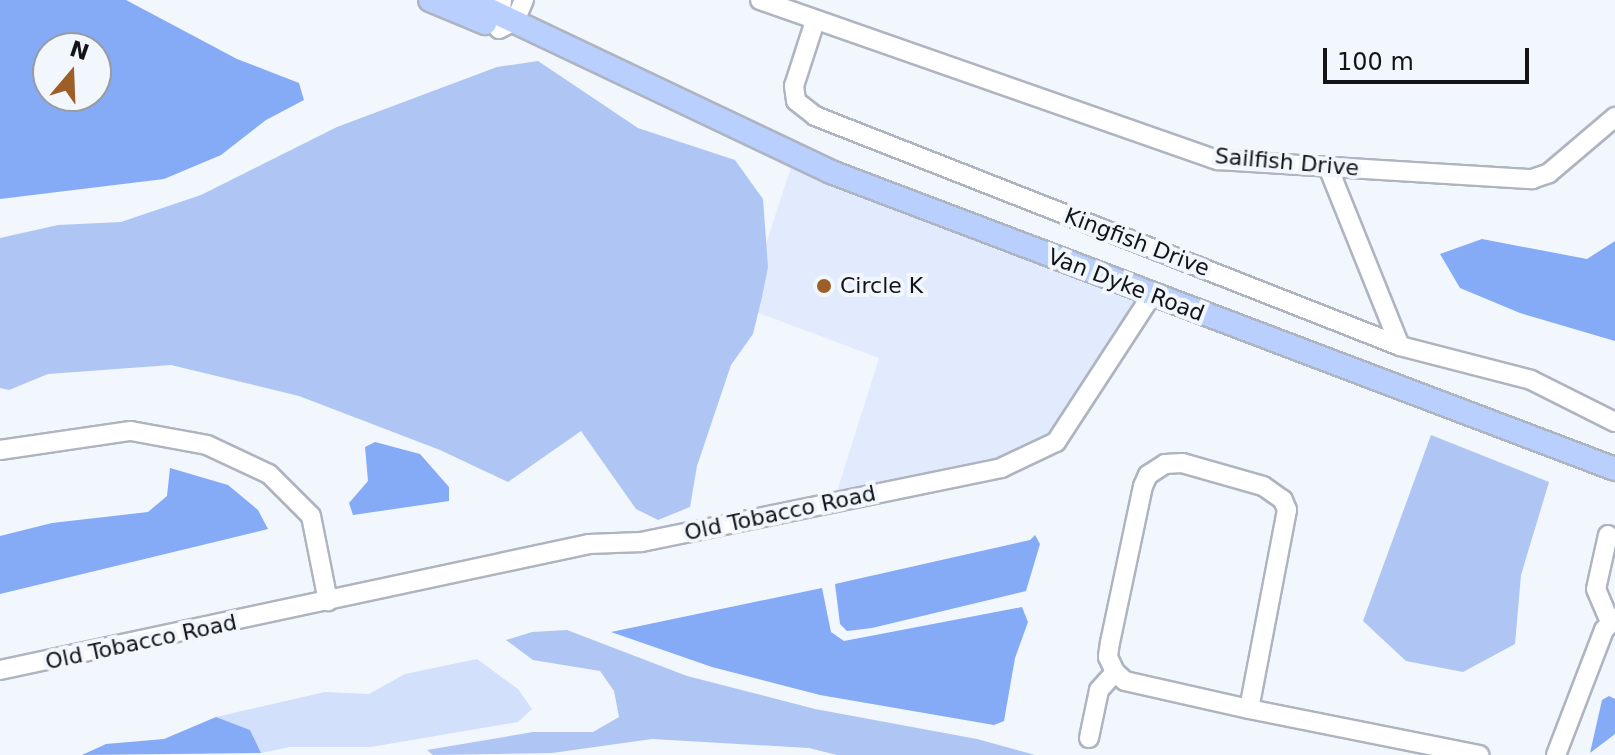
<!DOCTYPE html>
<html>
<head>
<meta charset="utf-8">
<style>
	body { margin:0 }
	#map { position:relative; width:1615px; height:755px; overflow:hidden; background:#f2f6fd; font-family:"DejaVu Sans",sans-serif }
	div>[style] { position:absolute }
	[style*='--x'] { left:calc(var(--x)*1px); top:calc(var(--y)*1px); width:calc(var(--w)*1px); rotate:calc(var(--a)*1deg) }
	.built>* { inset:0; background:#e2ebfe }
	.green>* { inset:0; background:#d2e0fb }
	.forest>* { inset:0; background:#afc6f5 }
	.water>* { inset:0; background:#85aaf6 }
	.roads { filter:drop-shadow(2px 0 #aeb4c0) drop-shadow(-2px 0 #aeb4c0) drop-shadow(0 2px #aeb4c0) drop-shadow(0 -2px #aeb4c0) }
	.minor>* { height:18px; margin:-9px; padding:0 9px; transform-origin:9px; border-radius:9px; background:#fff }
	.major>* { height:22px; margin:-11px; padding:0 11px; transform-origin:11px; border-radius:11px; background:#b9d0ff }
	.dots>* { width:22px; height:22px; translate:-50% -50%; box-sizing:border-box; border:4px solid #f2f6fd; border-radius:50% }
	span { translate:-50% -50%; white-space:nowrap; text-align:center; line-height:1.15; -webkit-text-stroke:8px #f2f6fd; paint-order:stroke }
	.street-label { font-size:22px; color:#121418 }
	.poi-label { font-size:22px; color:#121418 }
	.left { translate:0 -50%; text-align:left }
	.north { position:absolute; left:32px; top:32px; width:80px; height:80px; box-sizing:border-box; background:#f2f6fd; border:2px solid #989ca1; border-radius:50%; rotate:19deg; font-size:22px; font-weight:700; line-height:32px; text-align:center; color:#121418 }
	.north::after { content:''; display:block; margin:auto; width:28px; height:36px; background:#9e5e27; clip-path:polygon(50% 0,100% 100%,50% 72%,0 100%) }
	.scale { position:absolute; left:1323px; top:48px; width:206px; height:36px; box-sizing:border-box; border:4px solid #121418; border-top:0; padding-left:10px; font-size:24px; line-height:28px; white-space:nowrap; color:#121418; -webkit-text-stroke:6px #f2f6fd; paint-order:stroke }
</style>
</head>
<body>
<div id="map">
	<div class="built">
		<i style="clip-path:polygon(792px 164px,1142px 304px,1052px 439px,996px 465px,834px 501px,879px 358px,745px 308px)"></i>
	</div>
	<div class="green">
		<i style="clip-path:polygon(477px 659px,518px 689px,532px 709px,518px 722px,371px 747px,290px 747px,261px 753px,250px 730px,216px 717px,325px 692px,369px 694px,405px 674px)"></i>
	</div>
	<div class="forest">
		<i style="clip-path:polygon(538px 61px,638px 128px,735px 160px,763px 199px,768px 267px,762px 297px,753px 334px,731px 365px,697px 466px,690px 507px,658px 520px,636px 509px,581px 431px,508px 482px,440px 450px,299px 396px,171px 365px,48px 374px,9px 390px,0 388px,0 238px,58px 225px,121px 222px,201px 195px,337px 127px,497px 67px)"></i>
		<i style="clip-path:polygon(1431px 435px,1549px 482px,1521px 575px,1515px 644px,1463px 672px,1406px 661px,1363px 621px)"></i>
		<i style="clip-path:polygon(567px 630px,687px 676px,815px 709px,977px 739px,1035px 755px,837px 755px,809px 748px,652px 739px,552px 753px,433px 755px,427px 750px,533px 732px,593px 732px,619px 717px,614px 691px,600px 671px,533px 660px,506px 640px,532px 632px)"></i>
	</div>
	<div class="water">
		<i style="clip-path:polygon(evenodd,0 0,126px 0,237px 59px,299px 83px,304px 100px,266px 120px,221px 155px,164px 179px,0 199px,0 0,48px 48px,96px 48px,96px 96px,48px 96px,48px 48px)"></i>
		<i style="clip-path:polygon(1482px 239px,1587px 259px,1615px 241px,1615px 341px,1520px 313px,1460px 288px,1440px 254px)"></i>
		<i style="clip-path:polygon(375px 442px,420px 454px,449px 487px,449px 501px,353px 515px,349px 503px,368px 481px,365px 447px)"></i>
		<i style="clip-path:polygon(170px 468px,228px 485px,258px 510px,268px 529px,0 594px,0 536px,52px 523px,148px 512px,167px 496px)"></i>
		<i style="clip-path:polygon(1035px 535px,1040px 544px,1026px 591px,872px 628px,847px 631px,840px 624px,835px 584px,1030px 540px)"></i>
		<i style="clip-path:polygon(822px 588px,831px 632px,844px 641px,1022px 607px,1028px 622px,1015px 658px,1004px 721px,994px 725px,820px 695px,712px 667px,611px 632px)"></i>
		<i style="clip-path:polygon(1609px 696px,1615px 699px,1615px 734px,1590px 753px,1602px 700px)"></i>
		<i style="clip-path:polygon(216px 717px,250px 730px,261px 753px,82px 755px,106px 744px,164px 739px)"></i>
	</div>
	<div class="roads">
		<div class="minor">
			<i style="--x:502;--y:0;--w:29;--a:96"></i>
			<i style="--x:499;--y:29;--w:18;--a:-27"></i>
			<i style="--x:515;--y:21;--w:23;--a:-67"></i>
			<i style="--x:760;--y:0;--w:485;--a:19.3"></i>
			<i style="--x:1218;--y:160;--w:315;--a:3.5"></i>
			<i style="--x:1532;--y:179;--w:18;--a:-19"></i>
			<i style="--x:1549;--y:173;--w:87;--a:-40.3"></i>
			<i style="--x:815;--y:21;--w:68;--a:107.9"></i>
			<i style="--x:794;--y:86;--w:15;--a:82"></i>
			<i style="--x:796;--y:101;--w:24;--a:38"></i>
			<i style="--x:815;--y:116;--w:629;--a:21.46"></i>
			<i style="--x:1400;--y:346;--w:135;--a:14.5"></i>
			<i style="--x:1531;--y:380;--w:94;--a:26.6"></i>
			<i style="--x:1328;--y:167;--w:193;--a:68.1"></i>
			<i style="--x:0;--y:450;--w:132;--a:-8.3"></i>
			<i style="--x:131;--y:431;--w:77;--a:10.4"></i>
			<i style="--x:207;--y:445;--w:68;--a:25.1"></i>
			<i style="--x:269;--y:474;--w:59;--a:45"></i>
			<i style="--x:311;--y:516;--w:87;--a:78.7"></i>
			<i style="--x:1608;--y:535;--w:55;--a:102.5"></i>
			<i style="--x:1596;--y:589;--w:34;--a:67"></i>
			<i style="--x:0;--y:670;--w:602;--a:-12.07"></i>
			<i style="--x:589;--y:544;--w:52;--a:-2.2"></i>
			<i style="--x:641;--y:542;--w:368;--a:-11.6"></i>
			<i style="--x:1001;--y:468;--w:61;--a:-25.3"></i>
			<i style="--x:1056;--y:442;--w:174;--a:-56.9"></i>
			<i style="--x:1249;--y:709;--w:203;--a:-79.2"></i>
			<i style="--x:1287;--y:510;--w:11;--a:-112"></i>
			<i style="--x:1283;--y:500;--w:24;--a:-145"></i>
			<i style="--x:1263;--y:486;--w:84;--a:-164.1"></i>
			<i style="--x:1182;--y:463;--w:17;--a:177"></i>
			<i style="--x:1165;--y:464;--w:20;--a:147"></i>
			<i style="--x:1148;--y:475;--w:12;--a:114"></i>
			<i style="--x:1143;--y:486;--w:159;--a:101.9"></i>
			<i style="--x:1110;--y:642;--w:15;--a:98"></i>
			<i style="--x:1108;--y:657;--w:17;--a:65"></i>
			<i style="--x:1115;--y:672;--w:13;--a:42"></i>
			<i style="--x:1125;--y:681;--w:127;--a:12.7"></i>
			<i style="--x:1249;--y:709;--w:235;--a:11.3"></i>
			<i style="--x:1089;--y:738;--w:49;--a:-78.2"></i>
			<i style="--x:1099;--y:690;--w:24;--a:-48"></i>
			<i style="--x:1556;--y:755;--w:134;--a:-69"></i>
			<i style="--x:1604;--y:630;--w:16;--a:-47"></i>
		</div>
		<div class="major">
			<i style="--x:430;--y:0;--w:60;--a:22.7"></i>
			<i style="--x:469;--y:0;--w:401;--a:25.4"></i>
			<i style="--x:831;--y:172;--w:838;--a:20.75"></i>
		</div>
	</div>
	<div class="dots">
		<i style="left:824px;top:286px;background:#9e5e27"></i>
	</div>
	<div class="street-label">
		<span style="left:1287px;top:162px;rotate:5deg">Sailfish Drive</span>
		<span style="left:1137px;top:242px;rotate:21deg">Kingfish Drive</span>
		<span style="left:1126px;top:285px;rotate:21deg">Van Dyke Road</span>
		<span style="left:780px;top:513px;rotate:-12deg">Old Tobacco Road</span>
		<span style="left:141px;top:642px;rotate:-12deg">Old Tobacco Road</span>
	</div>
	<div class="poi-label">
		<span class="left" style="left:840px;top:286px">Circle K</span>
	</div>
	<div class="north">N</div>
	<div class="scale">100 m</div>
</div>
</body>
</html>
